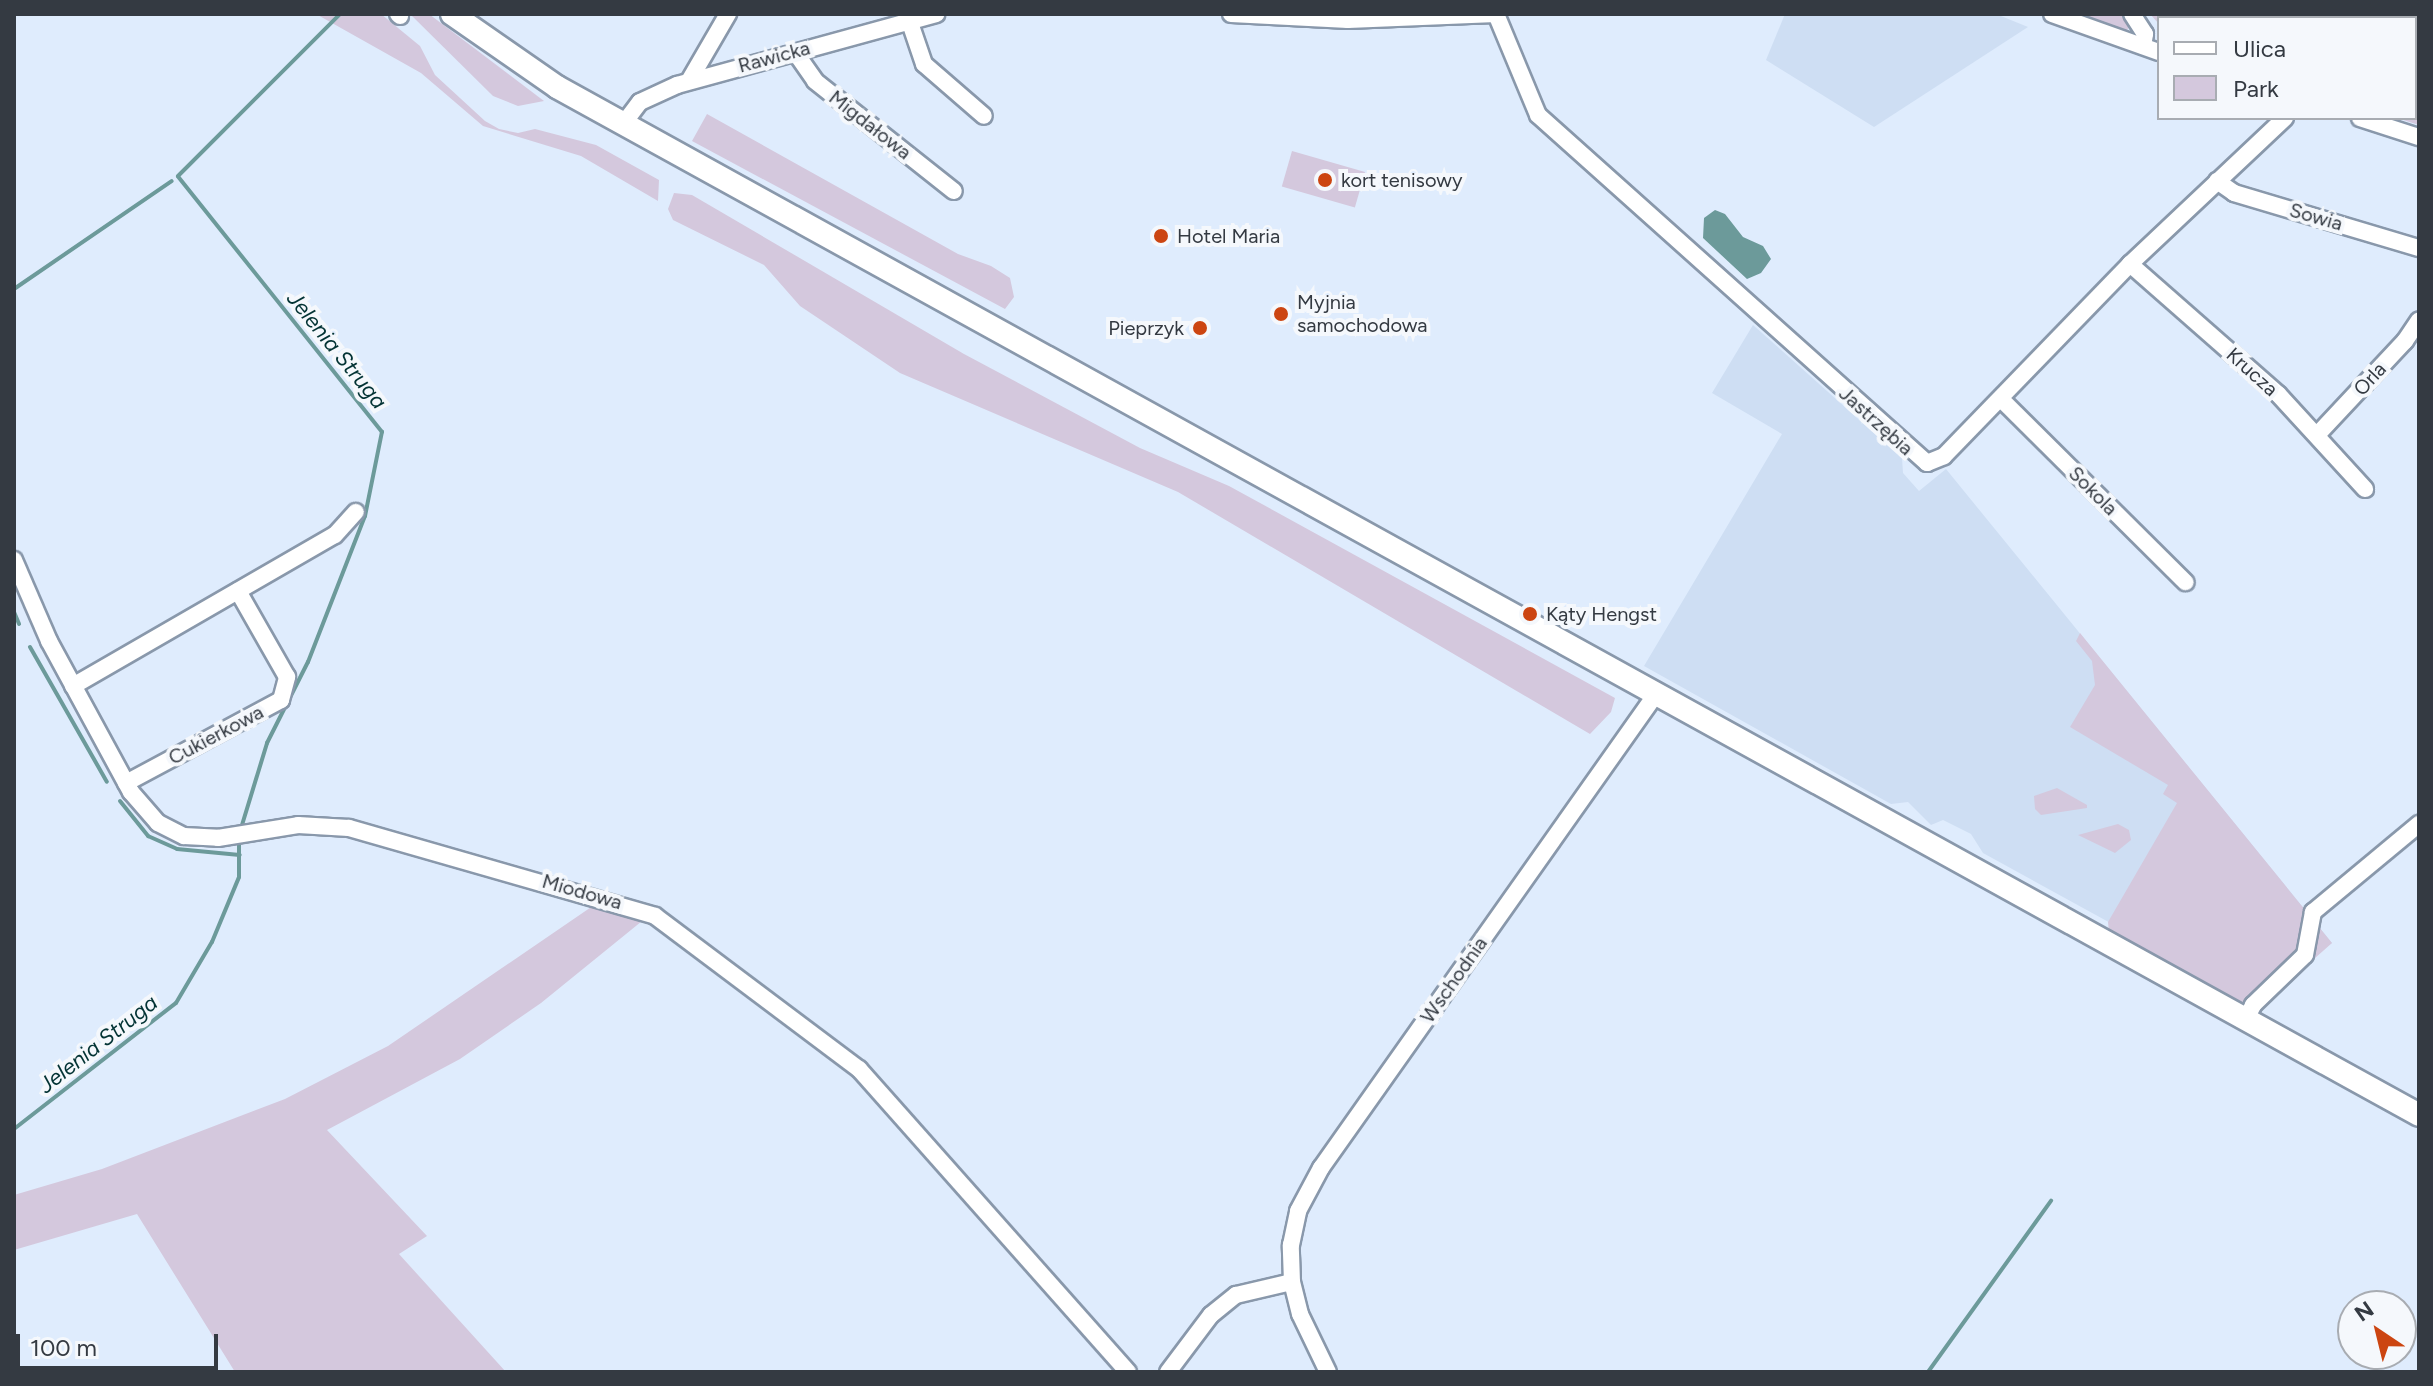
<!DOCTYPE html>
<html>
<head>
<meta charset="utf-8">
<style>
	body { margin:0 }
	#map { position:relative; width:2433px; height:1386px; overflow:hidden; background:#dfecfd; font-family:Figtree,sans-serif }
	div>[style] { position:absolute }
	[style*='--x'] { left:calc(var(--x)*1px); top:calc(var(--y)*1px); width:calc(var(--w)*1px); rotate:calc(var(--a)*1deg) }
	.built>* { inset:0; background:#cedef3 }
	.green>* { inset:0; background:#d4c8dd; transform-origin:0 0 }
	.water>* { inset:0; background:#6c9a9a }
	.stream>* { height:4px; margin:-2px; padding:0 2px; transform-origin:2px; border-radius:2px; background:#6c9a9a }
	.roads { filter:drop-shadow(2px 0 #8998ab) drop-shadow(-2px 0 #8998ab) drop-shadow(0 2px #8998ab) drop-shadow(0 -2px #8998ab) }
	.minor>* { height:16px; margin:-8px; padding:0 8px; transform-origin:8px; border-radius:8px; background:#fff }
	.secondary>* { height:22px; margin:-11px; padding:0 11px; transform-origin:11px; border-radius:11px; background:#fff }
	.dots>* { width:22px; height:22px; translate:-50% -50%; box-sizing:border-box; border:4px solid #f5f8fc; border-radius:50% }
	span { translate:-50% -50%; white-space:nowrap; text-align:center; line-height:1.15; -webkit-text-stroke:8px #f5f8fc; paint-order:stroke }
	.street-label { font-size:20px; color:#343a42 }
	.poi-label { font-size:20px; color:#343a42 }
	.left { translate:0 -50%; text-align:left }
	.right { translate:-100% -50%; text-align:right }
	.water-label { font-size:22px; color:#033334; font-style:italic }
	.frame { position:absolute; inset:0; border:16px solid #343a42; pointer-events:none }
	.legend { position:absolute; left:2157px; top:16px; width:260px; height:104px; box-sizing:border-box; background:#f5f8fc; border:2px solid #a8acb2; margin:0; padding:10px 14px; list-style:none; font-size:24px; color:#343a42 }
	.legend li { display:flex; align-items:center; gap:16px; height:40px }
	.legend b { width:40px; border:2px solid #a8acb2 }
	.north { position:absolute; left:2337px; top:1290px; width:80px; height:80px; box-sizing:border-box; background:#f5f8fc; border:2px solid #a8acb2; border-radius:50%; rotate:325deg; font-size:22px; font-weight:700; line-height:32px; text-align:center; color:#343a42 }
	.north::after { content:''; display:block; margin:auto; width:28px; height:36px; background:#cc4511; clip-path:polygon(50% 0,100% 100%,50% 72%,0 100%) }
	.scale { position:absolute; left:16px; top:1334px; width:202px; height:36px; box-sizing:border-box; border:4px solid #343a42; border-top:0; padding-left:10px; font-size:24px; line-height:28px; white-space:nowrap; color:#343a42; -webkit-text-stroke:6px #f5f8fc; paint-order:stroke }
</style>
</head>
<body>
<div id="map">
	<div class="built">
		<i style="clip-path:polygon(1785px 14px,1996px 14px,2028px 27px,1874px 127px,1766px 60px)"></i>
		<i style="clip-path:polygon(1753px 325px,1902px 458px,1903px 473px,1919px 491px,1946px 469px,2332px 943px,2249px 999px,1983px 853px,1971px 834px,1943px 820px,1931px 825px,1908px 802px,1891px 804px,1644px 666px,1782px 434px,1712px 393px)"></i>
	</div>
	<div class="green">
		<i style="clip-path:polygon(316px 14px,381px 14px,420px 46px,435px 75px,485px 121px,499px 129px,518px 133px,535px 129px,596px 145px,659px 180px,658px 201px,581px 156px,483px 126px,421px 73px)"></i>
		<i style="clip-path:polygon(410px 14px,429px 14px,544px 101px,518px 106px,493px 96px)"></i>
		<i style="clip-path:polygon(2078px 14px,2124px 14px,2131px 20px,2127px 31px)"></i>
		<i style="clip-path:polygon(2150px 14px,2419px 14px,2419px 125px,2397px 118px,2415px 118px,2415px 18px,2159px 18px,2159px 24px)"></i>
		<i style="clip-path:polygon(707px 114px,958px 254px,991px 266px,1010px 278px,1014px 297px,1005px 309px,692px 141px)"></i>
		<i style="left:1292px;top:151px;width:76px;height:37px;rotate:16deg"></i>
		<i style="clip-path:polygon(674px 193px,692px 195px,964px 354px,1140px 448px,1229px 486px,1615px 698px,1611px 712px,1590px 734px,1178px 492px,900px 373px,800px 306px,764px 265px,673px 220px,668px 209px)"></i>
		<i style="clip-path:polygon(2080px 633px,2332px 943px,2271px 997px,2235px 1004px,2109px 932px,2108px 922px,2177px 803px,2163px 794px,2168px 785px,2070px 727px,2095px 685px,2092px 661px,2076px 641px)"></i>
		<i style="clip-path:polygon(2057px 788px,2087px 805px,2087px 808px,2041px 815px,2035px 809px,2034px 796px)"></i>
		<i style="clip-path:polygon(2118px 824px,2129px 830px,2131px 840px,2115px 853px,2078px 835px)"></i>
		<i style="clip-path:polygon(600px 901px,647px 917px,541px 1003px,460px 1059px,327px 1130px,427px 1236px,399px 1254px,506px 1372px,235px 1372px,137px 1214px,14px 1250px,14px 1195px,102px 1169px,285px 1099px,388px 1046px)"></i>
	</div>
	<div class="water">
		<i style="clip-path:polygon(1715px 210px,1725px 214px,1743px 237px,1763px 246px,1771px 259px,1761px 273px,1747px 279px,1703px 238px,1704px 218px)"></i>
	</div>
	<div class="stream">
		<i style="--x:14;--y:289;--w:191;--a:-34.4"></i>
		<i style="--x:14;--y:612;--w:13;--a:67"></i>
		<i style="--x:30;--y:647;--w:155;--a:60.3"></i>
		<i style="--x:120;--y:801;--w:45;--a:51.3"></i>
		<i style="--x:148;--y:836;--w:32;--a:24"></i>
		<i style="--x:177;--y:849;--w:63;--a:5.4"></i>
		<i style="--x:242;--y:825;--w:86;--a:-73"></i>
		<i style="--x:267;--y:743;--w:91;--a:-63.2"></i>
		<i style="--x:308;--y:662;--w:157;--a:-68.7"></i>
		<i style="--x:365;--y:516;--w:86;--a:-78.6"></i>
		<i style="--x:382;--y:432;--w:327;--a:-128.6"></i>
		<i style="--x:178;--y:176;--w:229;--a:-45"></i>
		<i style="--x:14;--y:1129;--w:205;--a:-37.9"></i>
		<i style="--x:176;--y:1003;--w:71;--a:-59.5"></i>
		<i style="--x:212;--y:942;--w:70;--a:-67.4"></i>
		<i style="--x:239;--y:877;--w:35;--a:-90"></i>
		<i style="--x:1928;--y:1372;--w:211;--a:-54.3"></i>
	</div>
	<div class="roads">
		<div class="minor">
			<i style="--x:398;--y:14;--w:3;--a:45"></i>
			<i style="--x:907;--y:14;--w:53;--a:71.2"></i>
			<i style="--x:924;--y:64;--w:79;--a:40.9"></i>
			<i style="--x:1231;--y:14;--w:117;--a:2.9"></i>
			<i style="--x:1348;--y:20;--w:148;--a:-2.3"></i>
			<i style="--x:1496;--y:14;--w:109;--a:67.4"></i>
			<i style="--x:1538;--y:115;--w:522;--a:41.82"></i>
			<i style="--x:1927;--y:463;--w:18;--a:-22"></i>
			<i style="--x:1944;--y:456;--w:267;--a:-45.9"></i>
			<i style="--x:2130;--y:264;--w:213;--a:-43.3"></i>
			<i style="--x:2052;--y:14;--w:114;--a:19.6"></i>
			<i style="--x:2132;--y:14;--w:24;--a:57"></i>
			<i style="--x:2145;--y:34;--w:12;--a:99"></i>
			<i style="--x:795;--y:52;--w:35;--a:55"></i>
			<i style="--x:815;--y:81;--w:177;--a:38.4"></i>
			<i style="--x:689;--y:81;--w:78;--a:-59.8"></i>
			<i style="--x:2360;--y:118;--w:62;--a:17.9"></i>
			<i style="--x:624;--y:123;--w:26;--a:-53"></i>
			<i style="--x:640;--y:102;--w:41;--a:-24.7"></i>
			<i style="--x:677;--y:85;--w:269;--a:-15.3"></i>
			<i style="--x:2217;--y:181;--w:21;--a:35"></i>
			<i style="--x:2234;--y:193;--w:193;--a:16.6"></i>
			<i style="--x:2130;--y:264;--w:197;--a:41.3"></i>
			<i style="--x:2278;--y:394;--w:129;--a:47.5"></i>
			<i style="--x:2001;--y:399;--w:260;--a:44.8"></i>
			<i style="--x:2317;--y:435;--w:129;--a:-46.9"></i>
			<i style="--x:2405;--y:341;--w:25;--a:-56"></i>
			<i style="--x:14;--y:560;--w:88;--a:66.6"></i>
			<i style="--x:49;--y:641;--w:172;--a:61.5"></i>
			<i style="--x:131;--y:792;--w:41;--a:48.9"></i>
			<i style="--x:158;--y:823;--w:29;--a:27"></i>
			<i style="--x:184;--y:836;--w:34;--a:3"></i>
			<i style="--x:218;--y:838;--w:81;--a:-9.2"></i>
			<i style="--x:298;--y:825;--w:51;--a:3.4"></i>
			<i style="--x:349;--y:828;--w:318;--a:16"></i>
			<i style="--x:655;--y:916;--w:255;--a:36.9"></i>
			<i style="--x:859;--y:1069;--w:405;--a:48.4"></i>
			<i style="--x:73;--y:686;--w:302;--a:-30"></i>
			<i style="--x:335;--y:535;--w:31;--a:-48"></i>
			<i style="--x:126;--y:783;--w:176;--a:-28.2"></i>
			<i style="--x:281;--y:700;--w:24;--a:-75"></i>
			<i style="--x:287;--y:677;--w:99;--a:-119.7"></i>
			<i style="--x:2246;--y:1019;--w:16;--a:-63"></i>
			<i style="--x:2253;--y:1005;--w:72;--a:-43.9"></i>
			<i style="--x:2305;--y:955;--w:44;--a:-79.5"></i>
			<i style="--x:2313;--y:912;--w:138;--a:-39.7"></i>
			<i style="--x:1168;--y:1372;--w:71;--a:-53"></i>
			<i style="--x:1211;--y:1315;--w:32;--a:-39"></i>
			<i style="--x:1236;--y:1295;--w:57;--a:-13.1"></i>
			<i style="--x:1328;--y:1372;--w:64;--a:-115.8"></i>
			<i style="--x:1300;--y:1314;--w:33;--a:-104"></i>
			<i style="--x:1292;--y:1282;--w:37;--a:-92"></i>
			<i style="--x:1291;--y:1245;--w:35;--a:-78"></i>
			<i style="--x:1298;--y:1211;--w:49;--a:-61.9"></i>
			<i style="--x:1321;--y:1168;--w:580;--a:-54.75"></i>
		</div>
		<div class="secondary">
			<i style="--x:452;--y:14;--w:128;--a:34.8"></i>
			<i style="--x:557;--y:87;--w:2127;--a:28.9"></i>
		</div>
	</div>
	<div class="dots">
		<i style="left:1325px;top:180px;background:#cc4511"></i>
		<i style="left:1161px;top:236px;background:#cc4511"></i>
		<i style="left:1281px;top:314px;background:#cc4511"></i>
		<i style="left:1200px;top:328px;background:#cc4511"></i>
		<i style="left:1530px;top:614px;background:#cc4511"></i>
	</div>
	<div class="street-label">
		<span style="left:774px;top:57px;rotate:-15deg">Rawicka</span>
		<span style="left:870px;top:125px;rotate:38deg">Migdałowa</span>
		<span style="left:2316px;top:217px;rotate:16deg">Sowia</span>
		<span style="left:2252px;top:372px;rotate:42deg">Krucza</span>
		<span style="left:2370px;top:379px;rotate:-47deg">Orla</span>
		<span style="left:1876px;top:421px;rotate:42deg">Jastrzębia</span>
		<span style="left:2093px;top:491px;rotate:45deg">Sokola</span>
		<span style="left:216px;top:735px;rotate:-28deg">Cukierkowa</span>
		<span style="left:582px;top:892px;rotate:16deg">Miodowa</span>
		<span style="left:1454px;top:980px;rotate:-55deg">Wschodnia</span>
	</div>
	<div class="poi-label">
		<span class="left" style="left:1341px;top:180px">kort tenisowy</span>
		<span class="left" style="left:1177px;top:236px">Hotel Maria</span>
		<span class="left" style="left:1297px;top:314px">Myjnia<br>samochodowa</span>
		<span class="right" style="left:1184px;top:328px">Pieprzyk</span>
		<span class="left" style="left:1546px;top:614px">Kąty Hengst</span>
	</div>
	<div class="water-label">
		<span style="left:337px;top:350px;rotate:51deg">Jelenia Struga</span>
		<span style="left:98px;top:1044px;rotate:-38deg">Jelenia Struga</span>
	</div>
	<div class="frame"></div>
	<ul class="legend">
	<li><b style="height:10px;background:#fff"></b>Ulica</li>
	<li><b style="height:22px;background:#d4c8dd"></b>Park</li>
	</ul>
	<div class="north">N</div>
	<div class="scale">100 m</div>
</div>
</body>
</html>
